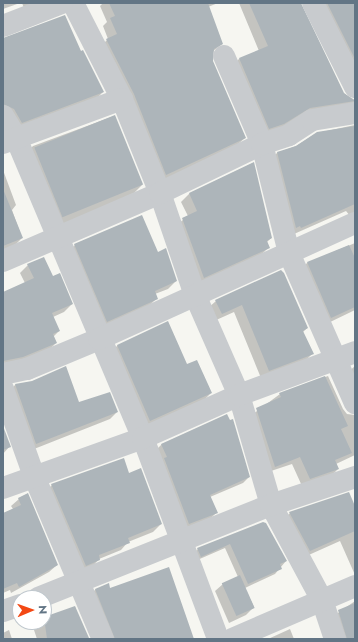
<!DOCTYPE html>
<html>
<head>
<meta charset="utf-8">
<style>
	body { margin:0 }
	#map { position:relative; width:358px; height:642px; overflow:hidden; background:#f6f6f1; font-family:Jost,sans-serif }
	div>[style] { position:absolute }
	[style*='--x'] { left:calc(var(--x)*1px); top:calc(var(--y)*1px); width:calc(var(--w)*1px); rotate:calc(var(--a)*1deg) }
	.shadow>* { inset:0; background:#0003 }
	.building>* { inset:0; background:#adb5ba; transform-origin:0 0 }
	.minor>* { height:22px; margin:-11px; padding:0 11px; transform-origin:11px; border-radius:11px; background:#c8cbce }
	span { translate:-50% -50%; white-space:nowrap; text-align:center; line-height:1.15; -webkit-text-stroke:4px #fff; paint-order:stroke }
	.frame { position:absolute; inset:0; border:4px solid #627585; pointer-events:none }
	.north { position:absolute; left:12px; top:590px; width:40px; height:40px; box-sizing:border-box; background:#fff; border:1px solid #c0c8ce; border-radius:50%; rotate:88deg; font-size:11px; font-weight:700; line-height:16px; text-align:center; color:#627585 }
	.north::after { content:''; display:block; margin:auto; width:14px; height:18px; background:#f34814; clip-path:polygon(50% 0,100% 100%,50% 72%,0 100%) }
</style>
</head>
<body>
<div id="map">
	<div class="shadow">
		<i style="clip-path:polygon(3px 3px,20px 3px,3px 9px)"></i>
		<i style="clip-path:polygon(22px 3px,37px 3px,24px 8px)"></i>
		<i style="clip-path:polygon(103px 3px,218px 3px,208px 7px,222px 44px,212px 52px,212px 61px,245px 138px,237px 145px,159px 182px,99px 48px,108px 39px,103px 26px,107px 22px,100px 6px)"></i>
		<i style="clip-path:polygon(239px 3px,300px 3px,343px 93px,355px 100px,355px 111px,262px 135px,232px 66px,239px 59px,259px 51px)"></i>
		<i style="clip-path:polygon(315px 3px,355px 3px,355px 81px)"></i>
		<i style="clip-path:polygon(3px 38px,81px 53px,103px 92px,96px 99px,14px 130px,3px 103px)"></i>
		<i style="clip-path:polygon(114px 116px,142px 185px,134px 193px,57px 228px,25px 154px,33px 146px)"></i>
		<i style="clip-path:polygon(355px 125px,355px 222px,346px 211px,294px 234px,270px 160px,277px 153px,296px 146px,317px 133px)"></i>
		<i style="clip-path:polygon(253px 163px,271px 238px,267px 242px,269px 247px,261px 255px,196px 285px,174px 227px,188px 216px,181px 202px,189px 194px)"></i>
		<i style="clip-path:polygon(3px 170px,16px 205px,12px 210px,22px 238px,15px 245px,3px 250px)"></i>
		<i style="clip-path:polygon(355px 243px,355px 310px,324px 325px,300px 271px,307px 263px)"></i>
		<i style="clip-path:polygon(75px 245px,157px 253px,176px 281px,168px 289px,155px 294px,157px 298px,149px 306px,99px 329px,67px 253px)"></i>
		<i style="clip-path:polygon(28px 265px,52px 277px,72px 304px,64px 312px,53px 317px,59px 331px,53px 337px,56px 343px,48px 351px,3px 367px,3px 293px,25px 283px,20px 273px)"></i>
		<i style="clip-path:polygon(280px 272px,307px 328px,303px 332px,312px 354px,305px 361px,261px 378px,234px 312px,214px 321px,208px 308px,216px 301px)"></i>
		<i style="clip-path:polygon(118px 345px,186px 366px,211px 393px,203px 401px,142px 429px,110px 353px)"></i>
		<i style="clip-path:polygon(355px 366px,355px 399px,345px 375px)"></i>
		<i style="clip-path:polygon(328px 376px,343px 409px,347px 414px,355px 415px,355px 455px,336px 464px,338px 469px,330px 477px,302px 486px,292px 464px,265px 473px,249px 417px,280px 394px)"></i>
		<i style="clip-path:polygon(32px 382px,79px 404px,117px 412px,110px 419px,29px 451px,8px 393px,15px 385px)"></i>
		<i style="clip-path:polygon(229px 421px,249px 477px,243px 483px,210px 497px,217px 512px,211px 518px,183px 530px,156px 450px,162px 444px)"></i>
		<i style="clip-path:polygon(3px 429px,9px 447px,3px 454px)"></i>
		<i style="clip-path:polygon(129px 474px,161px 524px,153px 532px,128px 542px,121px 550px,99px 559px,92px 567px,78px 573px,44px 493px,52px 485px)"></i>
		<i style="clip-path:polygon(19px 499px,57px 565px,49px 572px,11px 593px,10px 590px,3px 593px,3px 514px,13px 509px,11px 506px)"></i>
		<i style="clip-path:polygon(355px 508px,355px 575px,340px 541px,302px 558px,282px 521px,290px 513px)"></i>
		<i style="clip-path:polygon(263px 523px,286px 561px,275px 574px,245px 588px,254px 607px,246px 615px,229px 623px,215px 591px,223px 584px,238px 577px,225px 548px,195px 561px,193px 554px,198px 549px)"></i>
		<i style="clip-path:polygon(96px 589px,110px 589px,188px 639px,104px 639px,88px 597px)"></i>
		<i style="clip-path:polygon(355px 601px,355px 639px,338px 639px,331px 618px)"></i>
		<i style="clip-path:polygon(75px 607px,86px 639px,37px 639px,33px 627px,38px 622px,44px 622px,44px 618px)"></i>
		<i style="clip-path:polygon(290px 629px,294px 639px,268px 639px)"></i>
		<i style="clip-path:polygon(9px 630px,12px 639px,3px 639px,3px 633px)"></i>
	</div>
	<div class="building">
		<i style="clip-path:polygon(109px 3px,208px 3px,223px 44px,214px 49px,213px 61px,246px 138px,166px 175px,134px 94px,106px 39px,117px 34px,110px 18px,115px 16px)"></i>
		<i style="clip-path:polygon(249px 3px,301px 3px,344px 93px,355px 101px,310px 108px,284px 124px,269px 129px,239px 58px,268px 46px)"></i>
		<i style="clip-path:polygon(327px 3px,355px 3px,355px 59px)"></i>
		<i style="clip-path:polygon(65px 15px,81px 51px,83px 50px,104px 92px,22px 123px,14px 109px,3px 104px,3px 38px)"></i>
		<i style="left:115px;top:115px;width:75px;height:87px;rotate:68deg"></i>
		<i style="clip-path:polygon(355px 126px,355px 204px,301px 228px,300px 226px,296px 228px,277px 152px,296px 146px,317px 132px)"></i>
		<i style="clip-path:polygon(254px 162px,272px 238px,267px 241px,270px 248px,204px 278px,182px 218px,197px 211px,189px 193px)"></i>
		<i style="clip-path:polygon(3px 189px,23px 238px,3px 246px)"></i>
		<i style="clip-path:polygon(142px 215px,158px 252px,166px 248px,177px 281px,155px 291px,158px 299px,107px 322px,74px 244px)"></i>
		<i style="clip-path:polygon(349px 245px,355px 258px,355px 307px,331px 318px,307px 262px)"></i>
		<i style="clip-path:polygon(44px 257px,53px 276px,60px 273px,73px 304px,52px 313px,60px 331px,53px 334px,57px 343px,23px 357px,3px 361px,3px 292px,34px 278px,27px 264px)"></i>
		<i style="clip-path:polygon(281px 270px,284px 273px,308px 328px,303px 331px,314px 354px,269px 371px,242px 305px,222px 314px,215px 300px)"></i>
		<i style="clip-path:polygon(168px 321px,187px 364px,197px 360px,212px 393px,150px 421px,117px 345px)"></i>
		<i style="clip-path:polygon(66px 366px,79px 402px,110px 392px,118px 412px,36px 444px,15px 384px,32px 381px)"></i>
		<i style="clip-path:polygon(325px 376px,348px 426px,341px 429px,352px 453px,335px 460px,339px 469px,310px 479px,300px 457px,275px 467px,256px 408px,281px 397px,279px 393px)"></i>
		<i style="clip-path:polygon(227px 414px,230px 420px,233px 419px,250px 477px,210px 495px,218px 513px,189px 524px,164px 458px,167px 457px,161px 444px)"></i>
		<i style="clip-path:polygon(3px 426px,11px 447px,3px 450px)"></i>
		<i style="clip-path:polygon(124px 458px,129px 473px,141px 468px,162px 524px,128px 538px,130px 543px,99px 555px,100px 560px,86px 566px,51px 484px)"></i>
		<i style="clip-path:polygon(349px 492px,355px 506px,355px 531px,310px 551px,289px 512px)"></i>
		<i style="clip-path:polygon(28px 493px,58px 565px,19px 587px,17px 583px,3px 589px,3px 513px,21px 505px,18px 498px)"></i>
		<i style="clip-path:polygon(263px 522px,266px 523px,287px 561px,280px 564px,282px 569px,248px 584px,230px 544px,201px 557px,197px 548px)"></i>
		<i style="clip-path:polygon(169px 567px,194px 639px,115px 639px,95px 589px,109px 583px,110px 588px)"></i>
		<i style="left:240px;top:575px;width:36px;height:20px;rotate:66deg"></i>
		<i style="clip-path:polygon(355px 603px,355px 639px,347px 639px,338px 610px)"></i>
		<i style="clip-path:polygon(75px 606px,89px 638px,47px 639px,44px 617px)"></i>
	</div>
	<div class="minor">
		<i style="--x:73;--y:3;--w:108;--a:63"></i>
		<i style="--x:122;--y:99;--w:101;--a:68"></i>
		<i style="--x:160;--y:193;--w:108;--a:71.1"></i>
		<i style="--x:195;--y:295;--w:109;--a:66.3"></i>
		<i style="--x:239;--y:395;--w:115;--a:73.8"></i>
		<i style="--x:271;--y:505;--w:108;--a:61.8"></i>
		<i style="--x:322;--y:600;--w:41;--a:71.6"></i>
		<i style="--x:313;--y:3;--w:94;--a:63.4"></i>
		<i style="--x:3;--y:26;--w:63;--a:-21.3"></i>
		<i style="--x:224;--y:56;--w:96;--a:66.6"></i>
		<i style="--x:262;--y:144;--w:112;--a:76.1"></i>
		<i style="--x:289;--y:253;--w:164;--a:66.3"></i>
		<i style="--x:3;--y:116;--w:26;--a:59"></i>
		<i style="--x:16;--y:138;--w:326;--a:67.1"></i>
		<i style="--x:143;--y:438;--w:215;--a:69.5"></i>
		<i style="--x:3;--y:143;--w:127;--a:-20.3"></i>
		<i style="--x:3;--y:261;--w:171;--a:-23.4"></i>
		<i style="--x:160;--y:193;--w:113;--a:-25.7"></i>
		<i style="--x:262;--y:144;--w:28;--a:-18"></i>
		<i style="--x:289;--y:135;--w:27;--a:-33"></i>
		<i style="--x:312;--y:120;--w:44;--a:-9.2"></i>
		<i style="--x:3;--y:374;--w:25;--a:-12"></i>
		<i style="--x:27;--y:369;--w:78;--a:-22.6"></i>
		<i style="--x:99;--y:339;--w:281;--a:-24.4"></i>
		<i style="--x:3;--y:389;--w:92;--a:70.4"></i>
		<i style="--x:34;--y:476;--w:177;--a:67.1"></i>
		<i style="--x:3;--y:488;--w:149;--a:-19.7"></i>
		<i style="--x:143;--y:438;--w:105;--a:-24.1"></i>
		<i style="--x:239;--y:395;--w:124;--a:-20.3"></i>
		<i style="--x:38;--y:598;--w:251;--a:-21.8"></i>
		<i style="--x:271;--y:505;--w:89;--a:-18.4"></i>
		<i style="--x:3;--y:611;--w:18;--a:-19"></i>
		<i style="--x:232;--y:639;--w:134;--a:-23.3"></i>
	</div>
	<div class="frame"></div>
	<div class="north">N</div>
</div>
</body>
</html>
